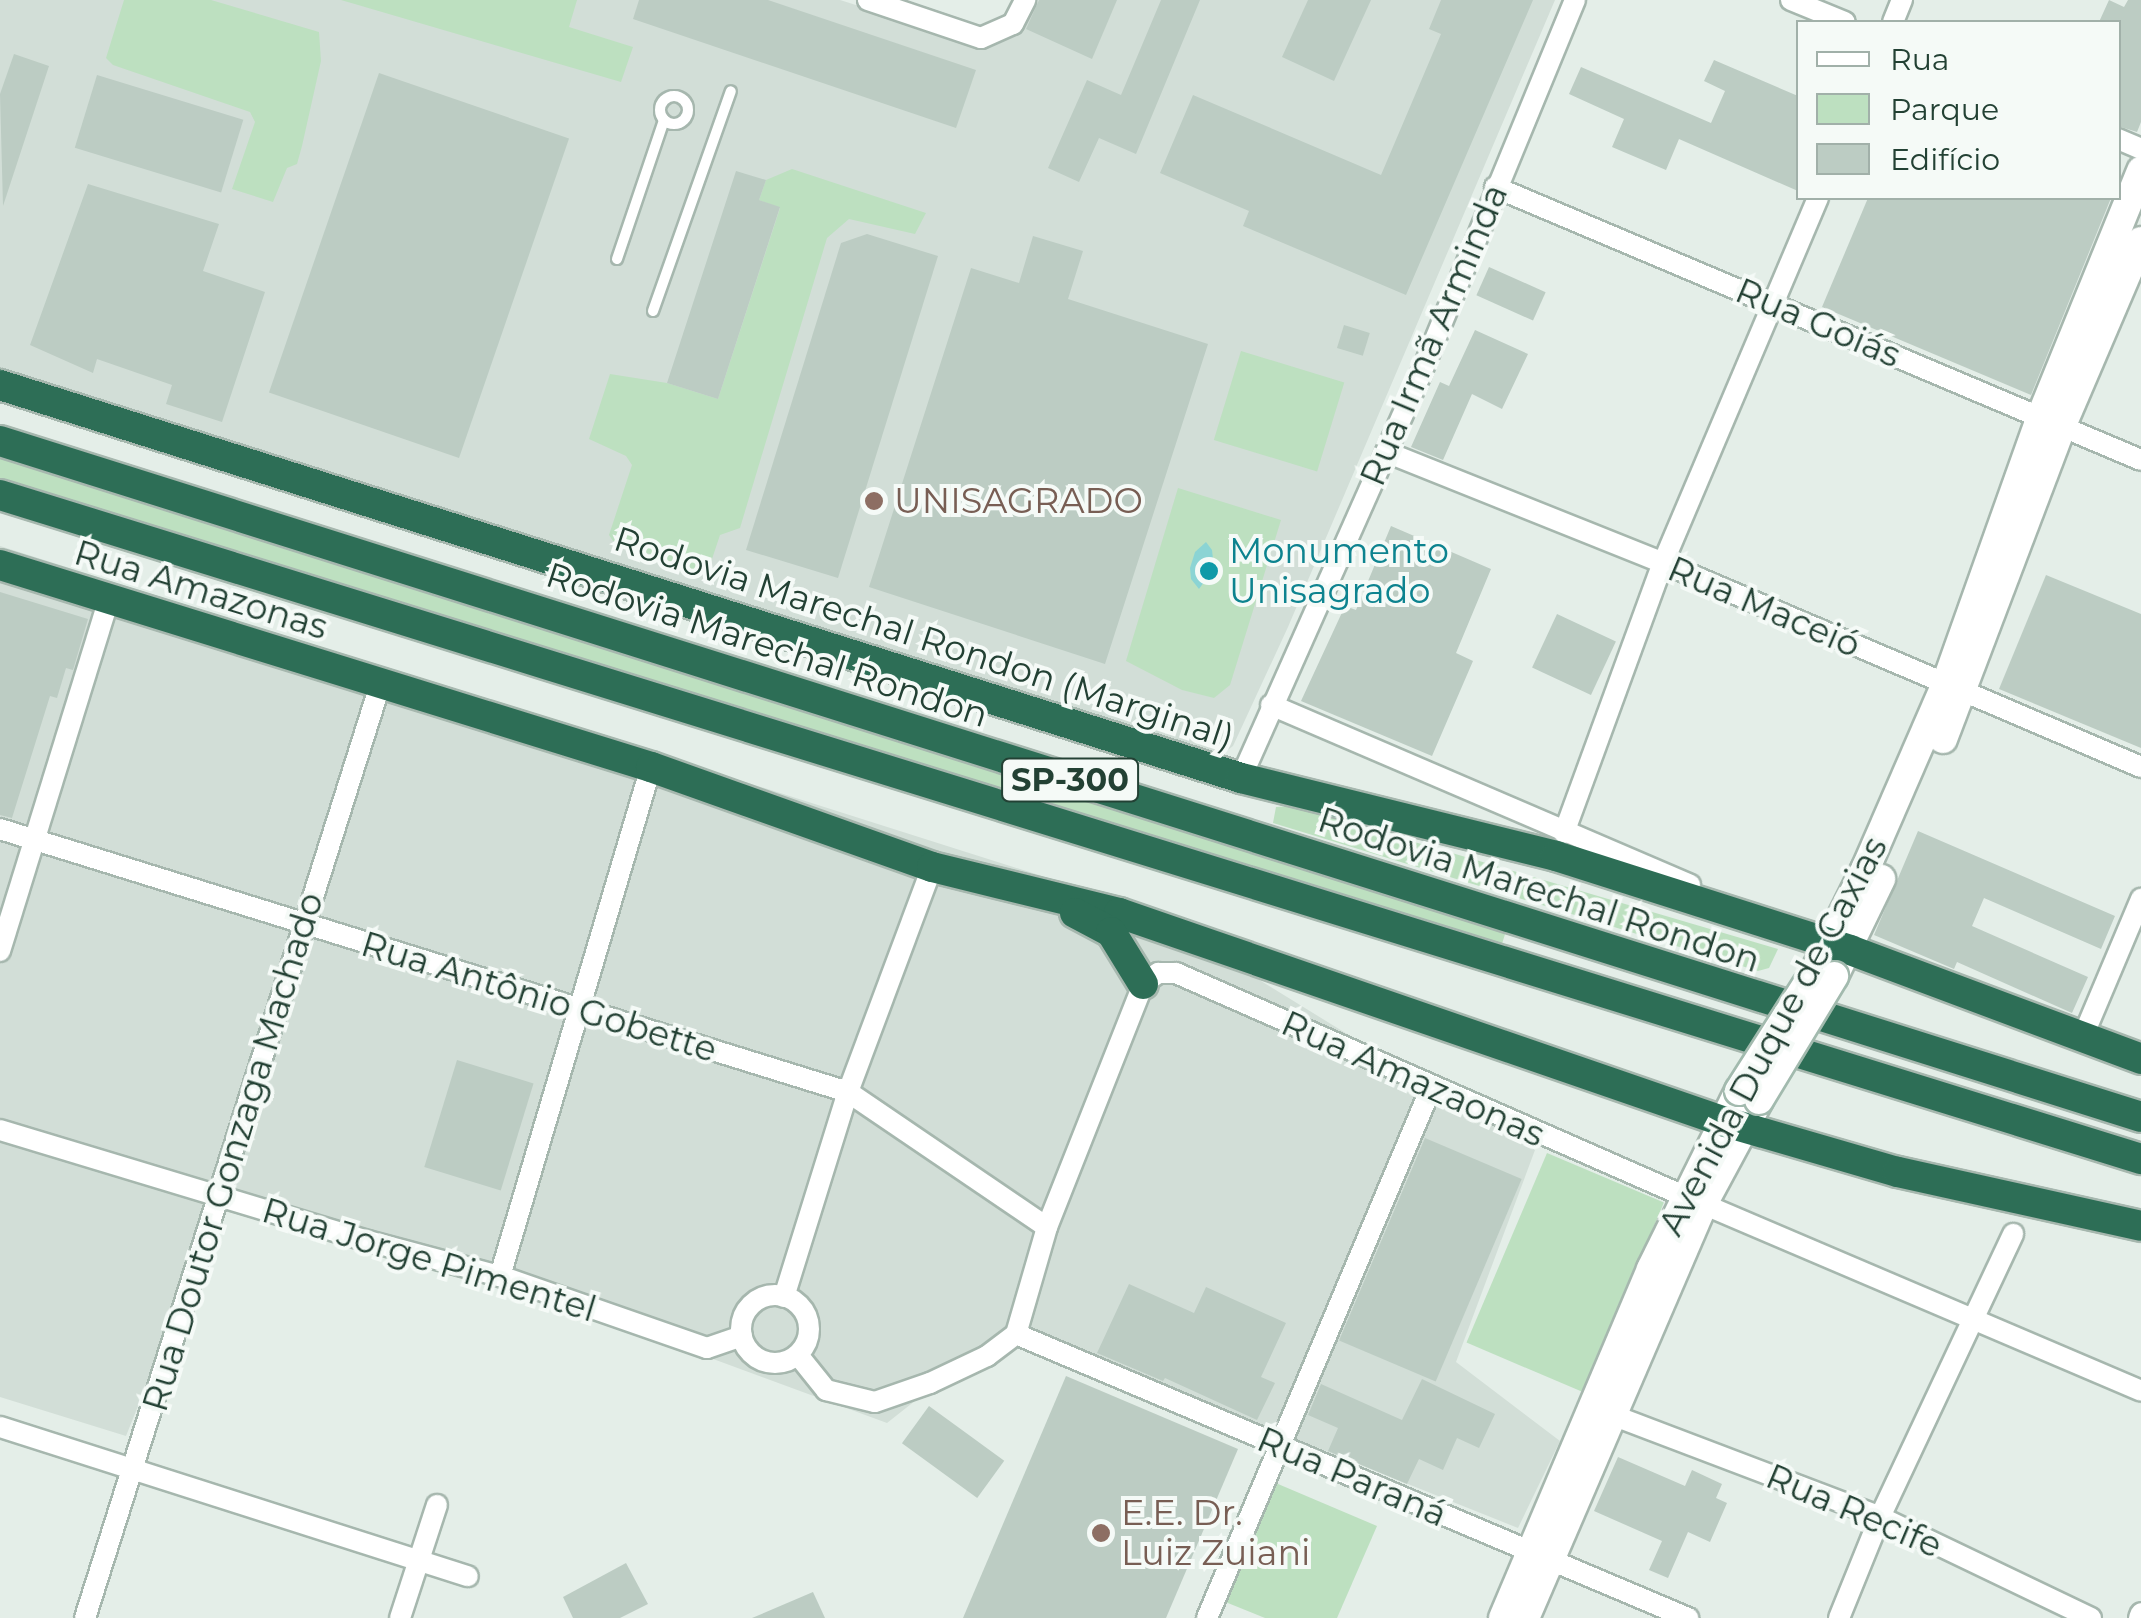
<!DOCTYPE html>
<html>
<head>
<meta charset="utf-8">
<style>
	body { margin:0 }
	#map { position:relative; width:2141px; height:1618px; overflow:hidden; background:#e4eee8; font-family:Montserrat,sans-serif }
	div>[style] { position:absolute }
	[style*='--x'] { left:calc(var(--x)*1px); top:calc(var(--y)*1px); width:calc(var(--w)*1px); rotate:calc(var(--a)*1deg) }
	.built>* { inset:0; background:#d2ded7 }
	.green>* { inset:0; background:#bde0c0; transform-origin:0 0 }
	.water>* { inset:0; background:#8bd4d4 }
	.building>* { inset:0; background:#bcccc3; transform-origin:0 0 }
	.roads { filter:drop-shadow(2px 0 #a6b7ae) drop-shadow(-2px 0 #a6b7ae) drop-shadow(0 2px #a6b7ae) drop-shadow(0 -2px #a6b7ae) }
	.lane>* { height:10px; margin:-5px; padding:0 5px; transform-origin:5px; border-radius:5px; background:#fff }
	.lane>.ring { margin:-5px; padding:0; box-sizing:content-box; background:none; border:10px solid #fff; border-radius:50% }
	.street>* { height:20px; margin:-10px; padding:0 10px; transform-origin:10px; border-radius:10px; background:#fff }
	.street>.ring { margin:-10px; padding:0; box-sizing:content-box; background:none; border:20px solid #fff; border-radius:50% }
	.secondary>* { height:28px; margin:-14px; padding:0 14px; transform-origin:14px; border-radius:14px; background:#fff }
	.highway>* { height:30px; margin:-15px; padding:0 15px; transform-origin:15px; border-radius:15px; background:#2d6e56 }
	.bridges { filter:drop-shadow(2px 0 #a2baae) drop-shadow(-2px 0 #a2baae) drop-shadow(0 2px #a2baae) drop-shadow(0 -2px #a2baae) }
	.secondary-bridge>* { height:28px; margin:-14px; padding:0 14px; transform-origin:14px; border-radius:14px; background:#fff }
	.dots>* { width:28px; height:28px; translate:-50% -50%; box-sizing:border-box; border:5px solid #f5faf7; border-radius:50% }
	span { translate:-50% -50%; white-space:nowrap; text-align:center; line-height:1.15; -webkit-text-stroke:8px #f5faf7; paint-order:stroke }
	.shield-label span { padding:2px 8px; background:#f5faf7; border:2px solid; border-radius:8px; -webkit-text-stroke-width:0 }
	.shield-label { font-size:32px; color:#234134; font-weight:700 }
	.street-label { font-size:35px; color:#234134 }
	.education-label { font-size:35px; color:#785e54 }
	.left { translate:0 -50%; text-align:left }
	.culture-label { font-size:35px; color:#0d838f }
	.legend { position:absolute; left:1796px; top:20px; width:325px; height:180px; box-sizing:border-box; background:#f5faf7; border:2px solid #a1b0a9; margin:0; padding:12px 18px; list-style:none; font-size:30px; color:#234134 }
	.legend li { display:flex; align-items:center; gap:20px; height:50px }
	.legend b { width:50px; border:2px solid #a1b0a9 }
</style>
</head>
<body>
<div id="map">
	<div class="built">
		<i style="clip-path:polygon(0 0,840px 0,983px 45px,1029px 0,1555px 0,1288px 627px,1233px 746px,1221px 755px,0 374px)"></i>
		<i style="clip-path:polygon(0 546px,1143px 908px,1535px 1150px,1456px 1362px,1560px 1441px,1518px 1528px,1011px 1325px,887px 1423px,545px 1297px,217px 1209px,126px 1436px,0 1397px)"></i>
	</div>
	<div class="green">
		<i style="clip-path:polygon(124px 0,211px 0,319px 32px,321px 61px,302px 146px,297px 164px,287px 168px,273px 202px,232px 189px,255px 122px,250px 112px,113px 65px,106px 58px)"></i>
		<i style="clip-path:polygon(341px 0,577px 0,569px 27px,633px 47px,621px 82px)"></i>
		<i style="clip-path:polygon(792px 169px,926px 213px,915px 234px,849px 219px,827px 238px,740px 528px,720px 535px,710px 565px,700px 572px,613px 541px,609px 535px,632px 465px,626px 456px,589px 439px,610px 374px,667px 383px,718px 399px,780px 208px,759px 200px,766px 180px)"></i>
		<i style="left:1241px;top:351px;width:108px;height:93px;rotate:17deg"></i>
		<i style="left:0;top:456px;width:1579px;height:28px;rotate:17deg"></i>
		<i style="clip-path:polygon(1178px 488px,1281px 520px,1230px 685px,1214px 698px,1182px 690px,1126px 661px)"></i>
		<i style="clip-path:polygon(1292px 806px,1778px 949px,1769px 968px,1758px 971px,1273px 823px,1276px 807px)"></i>
		<i style="left:1547px;top:1153px;width:127px;height:206px;rotate:23deg"></i>
		<i style="clip-path:polygon(1271px 1481px,1377px 1526px,1337px 1618px,1265px 1618px,1218px 1599px)"></i>
	</div>
	<div class="water">
		<i style="clip-path:polygon(1206px 542px,1212px 550px,1214px 568px,1199px 589px,1191px 579px,1190px 568px,1195px 552px)"></i>
	</div>
	<div class="building">
		<i style="clip-path:polygon(639px 0,768px 0,976px 70px,956px 128px,633px 19px)"></i>
		<i style="clip-path:polygon(1039px 0,1117px 0,1092px 59px,1026px 29px)"></i>
		<i style="clip-path:polygon(1161px 0,1200px 0,1136px 154px,1099px 138px,1079px 182px,1048px 168px,1087px 80px,1121px 95px)"></i>
		<i style="clip-path:polygon(1308px 0,1371px 0,1334px 81px,1282px 57px)"></i>
		<i style="clip-path:polygon(1441px 0,1533px 0,1406px 295px,1243px 226px,1249px 211px,1160px 173px,1193px 95px,1381px 175px,1441px 34px,1429px 29px)"></i>
		<i style="clip-path:polygon(2109px 0,2124px 7px,2128px 0,2141px 0,2141px 122px,2137px 132px,2118px 126px,2118px 22px,2099px 22px)"></i>
		<i style="clip-path:polygon(14px 54px,49px 66px,3px 206px,0 94px)"></i>
		<i style="clip-path:polygon(1714px 60px,1798px 96px,1798px 191px,1679px 139px,1666px 170px,1612px 147px,1624px 119px,1569px 94px,1581px 67px,1711px 123px,1725px 91px,1704px 81px)"></i>
		<i style="left:379px;top:73px;width:201px;height:338px;rotate:19deg"></i>
		<i style="left:97px;top:75px;width:153px;height:76px;rotate:17deg"></i>
		<i style="clip-path:polygon(736px 171px,766px 180px,759px 200px,780px 207px,718px 399px,667px 383px)"></i>
		<i style="clip-path:polygon(88px 184px,219px 224px,203px 271px,265px 292px,222px 422px,166px 404px,172px 385px,97px 359px,93px 373px,30px 345px)"></i>
		<i style="clip-path:polygon(1868px 198px,2111px 198px,2031px 395px,1822px 307px)"></i>
		<i style="clip-path:polygon(867px 234px,938px 256px,838px 578px,746px 550px,841px 243px)"></i>
		<i style="clip-path:polygon(1033px 236px,1083px 251px,1068px 299px,1208px 344px,1105px 664px,869px 587px,971px 268px,1019px 283px)"></i>
		<i style="left:1489px;top:267px;width:62px;height:31px;rotate:24deg"></i>
		<i style="left:1344px;top:325px;width:27px;height:24px;rotate:17deg"></i>
		<i style="clip-path:polygon(1475px 330px,1528px 354px,1502px 409px,1472px 394px,1443px 460px,1411px 447px,1440px 382px,1449px 386px)"></i>
		<i style="clip-path:polygon(1391px 526px,1491px 569px,1456px 653px,1473px 661px,1432px 756px,1301px 701px,1345px 606px,1356px 610px)"></i>
		<i style="clip-path:polygon(2046px 575px,2141px 614px,2141px 748px,1999px 689px)"></i>
		<i style="clip-path:polygon(0 592px,88px 619px,73px 670px,66px 668px,57px 698px,50px 696px,12px 818px,0 815px)"></i>
		<i style="left:1557px;top:614px;width:65px;height:59px;rotate:25deg"></i>
		<i style="clip-path:polygon(1918px 831px,2115px 916px,2101px 949px,1984px 898px,1972px 926px,2088px 977px,2072px 1013px,1957px 962px,1954px 969px,1874px 935px)"></i>
		<i style="left:457px;top:1060px;width:80px;height:112px;rotate:17deg"></i>
		<i style="left:1425px;top:1138px;width:105px;height:220px;rotate:23deg"></i>
		<i style="clip-path:polygon(1129px 1284px,1194px 1313px,1206px 1287px,1286px 1323px,1261px 1377px,1275px 1383px,1257px 1420px,1165px 1378px,1163px 1381px,1097px 1353px)"></i>
		<i style="clip-path:polygon(1066px 1376px,1238px 1449px,1166px 1618px,963px 1618px)"></i>
		<i style="clip-path:polygon(1422px 1379px,1495px 1414px,1479px 1448px,1457px 1438px,1443px 1470px,1419px 1459px,1407px 1484px,1328px 1451px,1338px 1428px,1308px 1415px,1321px 1384px,1402px 1420px)"></i>
		<i style="left:929px;top:1406px;width:93px;height:46px;rotate:36deg"></i>
		<i style="clip-path:polygon(1618px 1457px,1685px 1486px,1692px 1470px,1722px 1484px,1716px 1498px,1727px 1503px,1710px 1542px,1688px 1532px,1668px 1578px,1649px 1570px,1662px 1541px,1594px 1511px)"></i>
		<i style="clip-path:polygon(626px 1563px,648px 1604px,620px 1618px,573px 1618px,563px 1597px)"></i>
		<i style="clip-path:polygon(813px 1592px,825px 1618px,752px 1618px)"></i>
	</div>
	<div class="roads">
		<div class="lane">
			<i class="ring" style="left:660px;top:96px;width:18px;height:18px"></i>
			<i style="--x:617;--y:259;--w:147;--a:-71.3"></i>
			<i style="--x:653;--y:311;--w:233;--a:-70.5"></i>
		</div>
		<div class="street">
			<i style="--x:868;--y:0;--w:119;--a:18.6"></i>
			<i style="--x:981;--y:38;--w:35;--a:-24"></i>
			<i style="--x:1013;--y:24;--w:27;--a:-63"></i>
			<i style="--x:1791;--y:0;--w:58;--a:22.2"></i>
			<i style="--x:1893;--y:22;--w:24;--a:-68"></i>
			<i style="--x:2118;--y:139;--w:25;--a:23"></i>
			<i style="--x:1495;--y:187;--w:701;--a:22.91"></i>
			<i style="--x:1386;--y:452;--w:298;--a:21.8"></i>
			<i style="--x:1663;--y:563;--w:520;--a:23.11"></i>
			<i style="--x:1271;--y:705;--w:456;--a:23.2"></i>
			<i style="--x:1241;--y:778;--w:440;--a:-66"></i>
			<i style="--x:1420;--y:376;--w:407;--a:-67.6"></i>
			<i style="--x:0;--y:829;--w:888;--a:17.23"></i>
			<i style="--x:848;--y:1092;--w:240;--a:34.2"></i>
			<i style="--x:1564;--y:833;--w:288;--a:-69.9"></i>
			<i style="--x:1663;--y:563;--w:397;--a:-67"></i>
			<i style="--x:0;--y:951;--w:365;--a:-72.8"></i>
			<i style="--x:2084;--y:1034;--w:147;--a:-67.1"></i>
			<i style="--x:0;--y:1130;--w:384;--a:16.8"></i>
			<i style="--x:368;--y:1241;--w:137;--a:14.9"></i>
			<i style="--x:500;--y:1276;--w:219;--a:19.2"></i>
			<i style="--x:707;--y:1348;--w:37;--a:-19"></i>
			<i style="--x:1703;--y:1204;--w:476;--a:23.1"></i>
			<i style="--x:500;--y:1276;--w:531;--a:-73.48"></i>
			<i class="ring" style="left:741px;top:1295px;width:48px;height:48px"></i>
			<i style="--x:784;--y:1297;--w:215;--a:-72.7"></i>
			<i style="--x:848;--y:1092;--w:240;--a:-69.5"></i>
			<i style="--x:1016;--y:1334;--w:730;--a:22.91"></i>
			<i style="--x:798;--y:1355;--w:45;--a:51.3"></i>
			<i style="--x:826;--y:1390;--w:50;--a:13.8"></i>
			<i style="--x:875;--y:1402;--w:58;--a:-19.1"></i>
			<i style="--x:930;--y:1383;--w:63;--a:-25.3"></i>
			<i style="--x:987;--y:1356;--w:36;--a:-37"></i>
			<i style="--x:1016;--y:1334;--w:111;--a:-73.8"></i>
			<i style="--x:1047;--y:1227;--w:261;--a:-68.4"></i>
			<i style="--x:1143;--y:984;--w:19;--a:-36"></i>
			<i style="--x:1158;--y:973;--w:18;--a:0"></i>
			<i style="--x:1176;--y:973;--w:555;--a:23.7"></i>
			<i style="--x:1612;--y:1415;--w:287;--a:20.8"></i>
			<i style="--x:1880;--y:1517;--w:234;--a:25.6"></i>
			<i style="--x:0;--y:1427;--w:491;--a:17.7"></i>
			<i style="--x:85;--y:1618;--w:979;--a:-72.45"></i>
			<i style="--x:400;--y:1618;--w:119;--a:-71.9"></i>
			<i style="--x:1207;--y:1618;--w:575;--a:-67.09"></i>
			<i style="--x:1839;--y:1618;--w:109;--a:-67.9"></i>
			<i style="--x:1880;--y:1517;--w:313;--a:-64.8"></i>
			<i style="--x:2139;--y:1618;--w:5;--a:-68"></i>
		</div>
		<div class="secondary">
			<i style="--x:1943;--y:739;--w:336;--a:-69.2"></i>
			<i style="--x:2062;--y:425;--w:200;--a:-66.8"></i>
			<i style="--x:1814;--y:973;--w:115;--a:-63.7"></i>
			<i style="--x:1865;--y:870;--w:201;--a:-66.5"></i>
			<i style="--x:1945;--y:686;--w:287;--a:-70.4"></i>
			<i style="--x:2041;--y:416;--w:265;--a:-67.8"></i>
			<i style="--x:1834;--y:976;--w:108;--a:-64.1"></i>
			<i style="--x:1503;--y:1618;--w:379;--a:-67"></i>
			<i style="--x:1651;--y:1269;--w:199;--a:-63.7"></i>
			<i style="--x:1525;--y:1618;--w:451;--a:-66.7"></i>
			<i style="--x:1703;--y:1204;--w:118;--a:-61.7"></i>
		</div>
		<div class="highway">
			<i style="--x:0;--y:385;--w:1302;--a:17.57"></i>
			<i style="--x:1241;--y:778;--w:325;--a:13.9"></i>
			<i style="--x:1556;--y:856;--w:309;--a:17.7"></i>
			<i style="--x:1850;--y:950;--w:311;--a:20.5"></i>
			<i style="--x:0;--y:441;--w:2245;--a:17.52"></i>
			<i style="--x:0;--y:495;--w:2242;--a:17.23"></i>
			<i style="--x:0;--y:565;--w:682;--a:17.24"></i>
			<i style="--x:651;--y:767;--w:298;--a:19.6"></i>
			<i style="--x:932;--y:867;--w:193;--a:13.8"></i>
			<i style="--x:1119;--y:913;--w:638;--a:19.03"></i>
			<i style="--x:1722;--y:1121;--w:183;--a:16.2"></i>
			<i style="--x:1898;--y:1172;--w:249;--a:12.5"></i>
			<i style="--x:1075;--y:913;--w:41;--a:27.8"></i>
			<i style="--x:1111;--y:932;--w:61;--a:58.4"></i>
		</div>
	</div>
	<div class="bridges">
		<div class="secondary-bridge">
			<i style="--x:1739;--y:1091;--w:134;--a:-57.5"></i>
			<i style="--x:1759;--y:1100;--w:145;--a:-58.8"></i>
		</div>
	</div>
	<div class="dots">
		<i style="left:874px;top:501px;background:#8d6e63"></i>
		<i style="left:1209px;top:571px;background:#0f9aa8"></i>
		<i style="left:1101px;top:1533px;background:#8d6e63"></i>
	</div>
	<div class="shield-label">
		<span style="left:1070px;top:780px">SP-300</span>
	</div>
	<div class="street-label">
		<span style="left:1818px;top:323px;rotate:23deg">Rua Goiás</span>
		<span style="left:1434px;top:335px;rotate:-67deg">Rua Irmã Arminda</span>
		<span style="left:201px;top:590px;rotate:17deg">Rua Amazonas</span>
		<span style="left:1764px;top:607px;rotate:23deg">Rua Maceió</span>
		<span style="left:924px;top:638px;rotate:18deg">Rodovia Marechal Rondon (Marginal)</span>
		<span style="left:767px;top:645px;rotate:18deg">Rodovia Marechal Rondon</span>
		<span style="left:1539px;top:890px;rotate:18deg">Rodovia Marechal Rondon</span>
		<span style="left:539px;top:997px;rotate:17deg">Rua Antônio Gobette</span>
		<span style="left:1773px;top:1036px;rotate:-62deg">Avenida Duque de Caxias</span>
		<span style="left:1413px;top:1079px;rotate:24deg">Rua Amazaonas</span>
		<span style="left:233px;top:1152px;rotate:-73deg">Rua Doutor Gonzaga Machado</span>
		<span style="left:429px;top:1260px;rotate:17deg">Rua Jorge Pimentel</span>
		<span style="left:1352px;top:1477px;rotate:23deg">Rua Paraná</span>
		<span style="left:1854px;top:1511px;rotate:23deg">Rua Recife</span>
	</div>
	<div class="education-label">
		<span class="left" style="left:894px;top:501px">UNISAGRADO</span>
		<span class="left" style="left:1121px;top:1533px">E.E. Dr.<br>Luiz Zuiani</span>
	</div>
	<div class="culture-label">
		<span class="left" style="left:1229px;top:571px">Monumento<br>Unisagrado</span>
	</div>
	<ul class="legend">
	<li><b style="height:12px;background:#fff"></b>Rua</li>
	<li><b style="height:28px;background:#bde0c0"></b>Parque</li>
	<li><b style="height:28px;background:#bcccc3"></b>Edifício</li>
	</ul>
</div>
</body>
</html>
